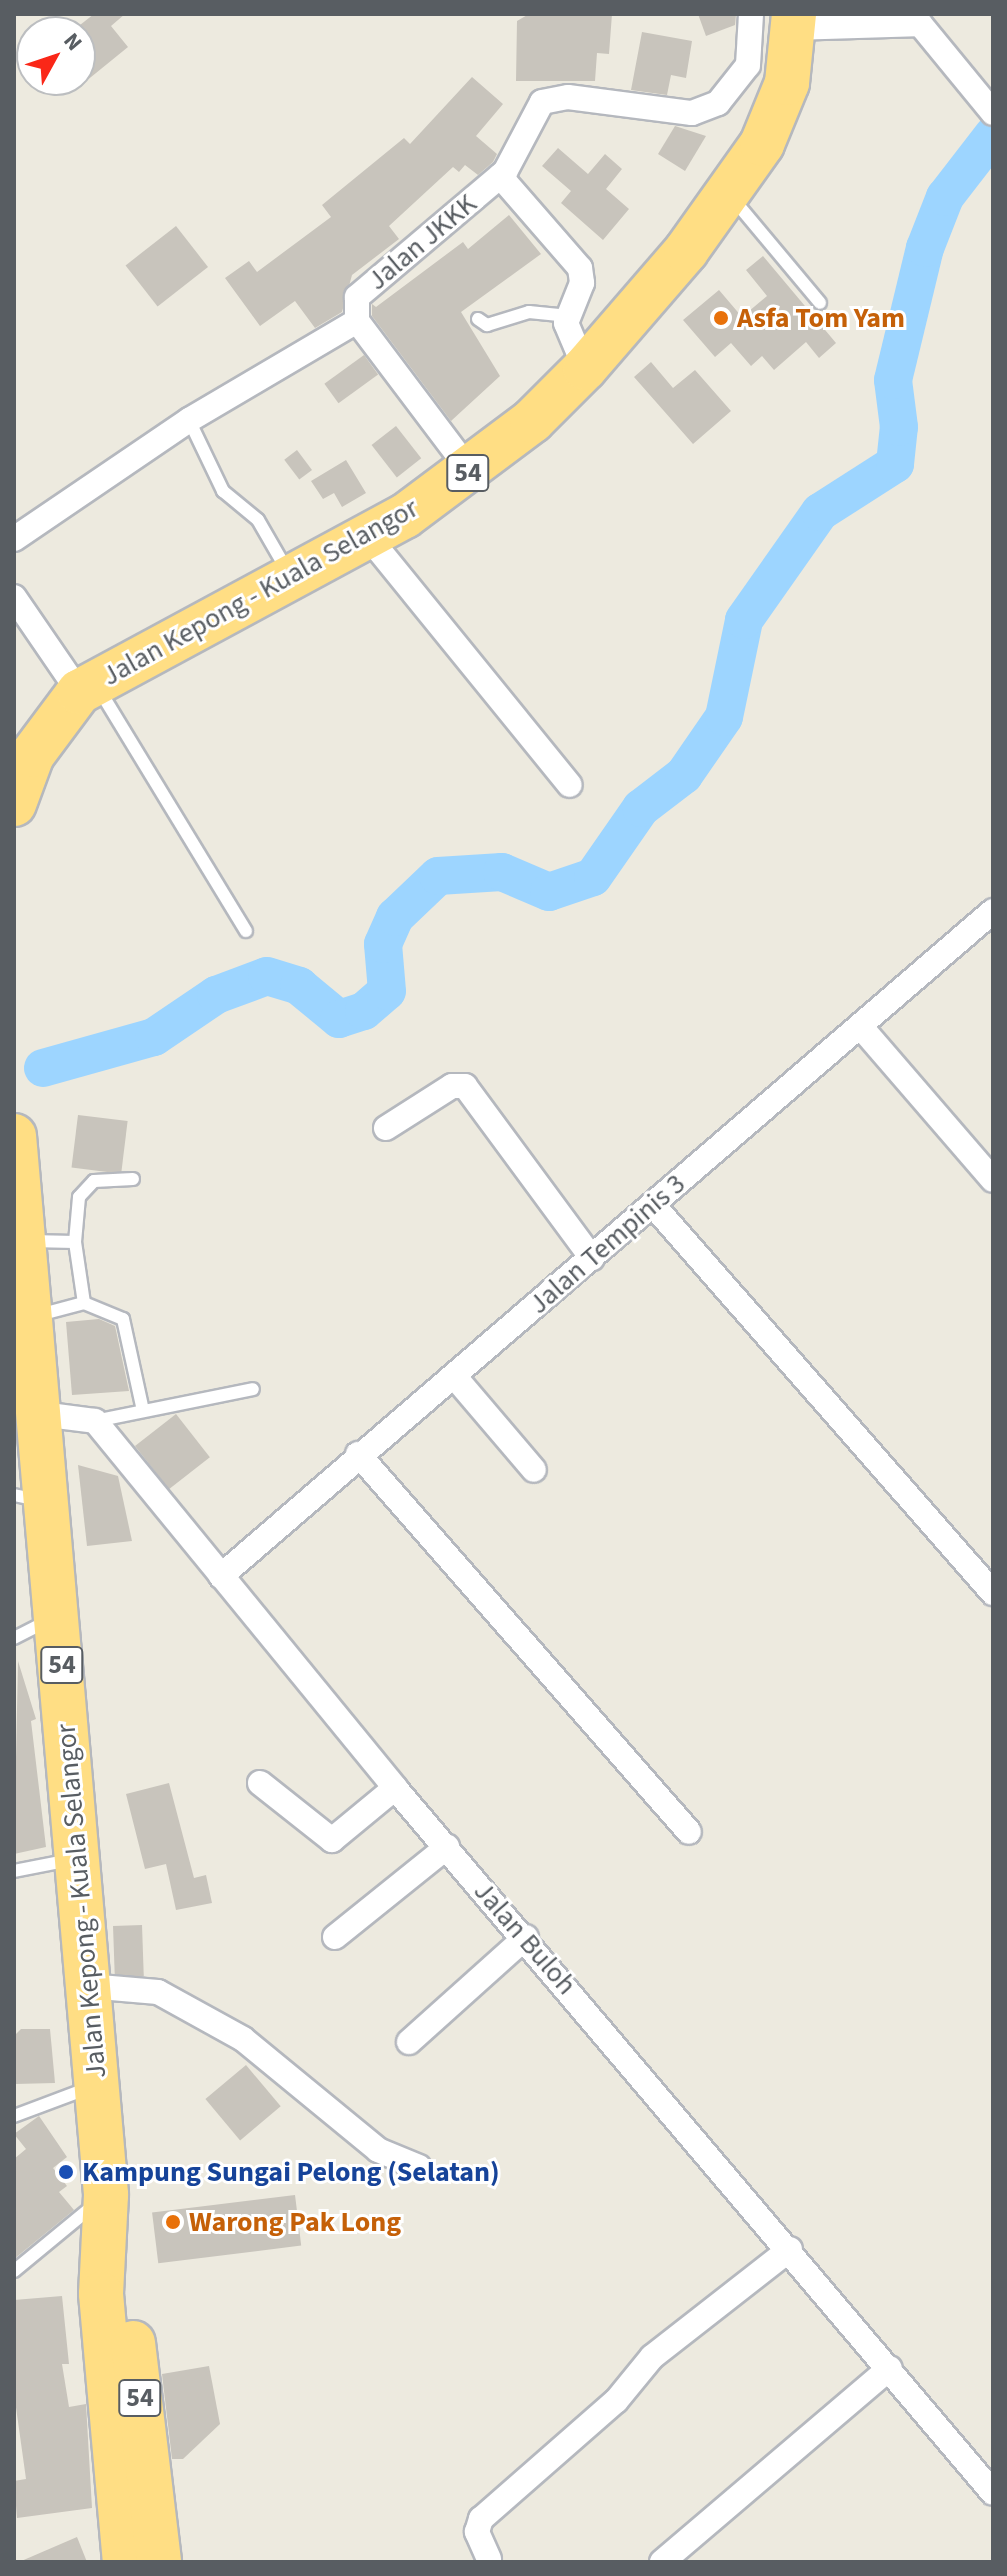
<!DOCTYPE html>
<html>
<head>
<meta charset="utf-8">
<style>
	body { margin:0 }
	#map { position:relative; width:1007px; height:2576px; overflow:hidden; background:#edeadf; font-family:"Source Sans 3",sans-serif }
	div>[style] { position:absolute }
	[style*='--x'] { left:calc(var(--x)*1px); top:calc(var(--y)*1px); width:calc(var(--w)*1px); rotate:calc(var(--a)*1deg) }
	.river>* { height:38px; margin:-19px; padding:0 19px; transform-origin:19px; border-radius:19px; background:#9dd5ff }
	.building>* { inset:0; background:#c8c4bc; transform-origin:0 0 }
	.roads { filter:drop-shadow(2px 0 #b5b8be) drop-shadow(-2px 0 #b5b8be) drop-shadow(0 2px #b5b8be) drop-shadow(0 -2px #b5b8be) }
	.lane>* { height:12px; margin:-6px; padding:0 6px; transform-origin:6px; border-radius:6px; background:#fff }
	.street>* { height:24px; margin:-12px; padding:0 12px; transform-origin:12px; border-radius:12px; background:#fff }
	.highway>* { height:44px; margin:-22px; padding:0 22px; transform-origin:22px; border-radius:22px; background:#ffde84 }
	.dots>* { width:22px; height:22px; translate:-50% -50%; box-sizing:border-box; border:4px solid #fff; border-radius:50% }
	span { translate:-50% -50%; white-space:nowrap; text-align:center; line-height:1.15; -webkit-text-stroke:6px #fff; paint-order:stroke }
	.shield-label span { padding:2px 6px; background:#fff; border:2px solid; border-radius:6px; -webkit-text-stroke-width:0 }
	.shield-label { font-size:26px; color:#585d62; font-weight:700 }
	.street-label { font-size:28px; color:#585d62 }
	.food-label { font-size:28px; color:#c56008; font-weight:700 }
	.left { translate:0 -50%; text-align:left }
	.transit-label { font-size:28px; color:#164399; font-weight:700 }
	.frame { position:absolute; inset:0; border:16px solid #585d62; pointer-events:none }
	.north { position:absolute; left:16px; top:16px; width:80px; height:80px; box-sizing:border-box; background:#fff; border:2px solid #bcbec0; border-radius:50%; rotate:50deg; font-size:22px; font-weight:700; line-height:32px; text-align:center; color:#585d62 }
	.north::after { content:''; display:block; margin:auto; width:28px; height:36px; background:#fa2718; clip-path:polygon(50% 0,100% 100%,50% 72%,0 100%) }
</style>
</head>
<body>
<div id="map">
	<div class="river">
		<i style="--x:43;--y:1068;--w:115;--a:-15.6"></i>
		<i style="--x:154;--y:1037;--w:75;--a:-34.1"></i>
		<i style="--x:216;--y:995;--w:54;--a:-20.4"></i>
		<i style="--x:267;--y:976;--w:34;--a:17"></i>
		<i style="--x:299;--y:986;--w:52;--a:39.5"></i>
		<i style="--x:339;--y:1019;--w:26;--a:-18"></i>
		<i style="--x:364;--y:1011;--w:30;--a:-41"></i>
		<i style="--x:387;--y:991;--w:47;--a:-94.9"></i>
		<i style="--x:383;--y:944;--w:30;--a:-66"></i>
		<i style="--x:395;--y:917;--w:59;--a:-43.6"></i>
		<i style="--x:438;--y:876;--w:64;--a:-3.6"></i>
		<i style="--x:502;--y:872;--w:51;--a:23.1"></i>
		<i style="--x:549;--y:892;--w:46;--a:-18.8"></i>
		<i style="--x:593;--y:877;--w:84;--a:-55.2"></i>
		<i style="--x:641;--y:808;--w:54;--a:-37.5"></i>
		<i style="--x:684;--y:775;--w:70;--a:-55.4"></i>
		<i style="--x:724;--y:717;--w:99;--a:-78.3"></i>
		<i style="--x:744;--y:620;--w:132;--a:-54.9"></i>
		<i style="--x:820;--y:512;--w:89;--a:-32.6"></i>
		<i style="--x:895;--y:464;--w:37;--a:-84"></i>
		<i style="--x:899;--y:427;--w:47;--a:-97.3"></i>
		<i style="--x:893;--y:380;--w:136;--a:-76.4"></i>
		<i style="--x:925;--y:248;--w:55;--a:-68.6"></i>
		<i style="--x:945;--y:197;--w:78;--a:-52.3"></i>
	</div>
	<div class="building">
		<i style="clip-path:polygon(94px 14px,125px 14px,111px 26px,128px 47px,80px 86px,80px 25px)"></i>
		<i style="clip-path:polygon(529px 14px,612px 14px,609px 54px,597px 53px,595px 81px,516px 81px,517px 21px)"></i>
		<i style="clip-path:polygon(698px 14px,736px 14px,735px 25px,706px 36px)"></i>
		<i style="clip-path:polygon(642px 32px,692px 41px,686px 78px,671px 75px,667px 95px,631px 90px)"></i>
		<i style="clip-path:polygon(472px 77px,503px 104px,476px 136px,497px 154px,493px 162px,478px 175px,465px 165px,459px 172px,453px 167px,389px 226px,399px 239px,352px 275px,342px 312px,315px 328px,295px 301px,260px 326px,225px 278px,249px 261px,257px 272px,331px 217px,322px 205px,404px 138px,410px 144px)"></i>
		<i style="clip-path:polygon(675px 126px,706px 136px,685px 171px,658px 154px)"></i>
		<i style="clip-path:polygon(558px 148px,588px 174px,605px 154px,622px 169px,606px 189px,629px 209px,603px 240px,561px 203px,571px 191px,542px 166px)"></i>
		<i style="clip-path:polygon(509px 215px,541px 254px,461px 312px,500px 376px,451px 421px,372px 316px,372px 304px,376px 307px,463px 242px,468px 249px)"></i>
		<i style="left:176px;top:226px;width:52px;height:64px;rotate:52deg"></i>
		<i style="clip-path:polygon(763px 256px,836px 343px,819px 358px,806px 342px,774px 370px,762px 356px,751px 366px,731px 343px,715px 357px,683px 320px,719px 290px,742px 317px,767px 296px,746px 270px)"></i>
		<i style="left:364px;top:355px;width:24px;height:49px;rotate:54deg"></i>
		<i style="clip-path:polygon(651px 362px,673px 388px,695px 370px,731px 411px,693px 444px,634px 377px)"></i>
		<i style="left:396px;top:426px;width:41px;height:31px;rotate:52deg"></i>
		<i style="left:297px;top:450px;width:25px;height:16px;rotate:53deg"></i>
		<i style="clip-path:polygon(346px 460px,366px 493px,342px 507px,334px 493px,323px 499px,311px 481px)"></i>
		<i style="left:78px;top:1115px;width:50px;height:53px;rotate:7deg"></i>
		<i style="clip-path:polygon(99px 1319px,115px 1326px,129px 1391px,72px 1395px,66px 1322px)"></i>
		<i style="left:176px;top:1414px;width:55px;height:52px;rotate:52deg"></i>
		<i style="clip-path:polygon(78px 1465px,118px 1476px,132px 1541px,87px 1546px)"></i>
		<i style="clip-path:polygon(18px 1661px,36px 1719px,31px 1721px,46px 1847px,14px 1854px)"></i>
		<i style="clip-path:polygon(169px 1783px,194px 1878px,206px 1875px,212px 1903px,176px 1910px,166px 1864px,145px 1869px,126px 1794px)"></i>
		<i style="left:142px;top:1925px;width:51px;height:29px;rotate:88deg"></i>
		<i style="clip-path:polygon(21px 2029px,50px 2029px,55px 2083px,15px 2084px,14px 2036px)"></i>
		<i style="left:246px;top:2065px;width:54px;height:53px;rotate:50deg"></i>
		<i style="clip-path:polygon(39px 2116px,67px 2157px,53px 2168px,67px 2186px,59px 2192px,74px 2210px,14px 2259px,14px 2159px,26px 2149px,14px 2134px)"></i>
		<i style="left:295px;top:2195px;width:51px;height:144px;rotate:83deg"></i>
		<i style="clip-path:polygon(62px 2296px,69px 2364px,62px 2364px,69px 2407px,86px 2404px,92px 2508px,17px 2518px,14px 2481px,26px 2479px,14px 2393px,14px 2300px)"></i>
		<i style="clip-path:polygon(209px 2366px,220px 2424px,183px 2459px,172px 2459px,162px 2374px)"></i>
		<i style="clip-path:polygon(77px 2537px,87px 2562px,19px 2562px)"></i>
	</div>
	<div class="roads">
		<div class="lane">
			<i style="--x:734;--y:200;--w:134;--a:50.1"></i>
			<i style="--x:478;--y:319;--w:11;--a:34"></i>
			<i style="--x:487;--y:325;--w:44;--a:-17.2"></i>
			<i style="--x:529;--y:312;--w:40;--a:5.7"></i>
			<i style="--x:189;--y:420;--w:79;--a:64.4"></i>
			<i style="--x:223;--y:491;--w:45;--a:39.6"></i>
			<i style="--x:258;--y:520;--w:60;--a:60"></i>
			<i style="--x:100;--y:691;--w:281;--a:58.7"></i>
			<i style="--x:30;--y:1241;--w:45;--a:1.3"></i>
			<i style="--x:84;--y:1303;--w:62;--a:-98.4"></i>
			<i style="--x:75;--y:1242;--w:45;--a:-84.9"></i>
			<i style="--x:79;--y:1197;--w:22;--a:-47"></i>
			<i style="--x:94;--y:1181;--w:39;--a:-3"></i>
			<i style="--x:35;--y:1316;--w:51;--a:-14.9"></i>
			<i style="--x:84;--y:1303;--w:42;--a:22.3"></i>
			<i style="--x:123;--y:1319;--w:94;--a:77.7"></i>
			<i style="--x:95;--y:1421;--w:161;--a:-11.4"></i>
			<i style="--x:14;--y:1495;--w:25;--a:12"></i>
			<i style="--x:14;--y:1638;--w:38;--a:-27"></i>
			<i style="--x:14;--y:1871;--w:57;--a:-11.1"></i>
			<i style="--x:14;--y:2116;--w:80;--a:-20.5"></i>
			<i style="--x:14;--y:2271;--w:104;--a:-39.5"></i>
		</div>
		<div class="street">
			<i style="--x:795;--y:28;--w:125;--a:-1.8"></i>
			<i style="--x:920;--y:24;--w:115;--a:50.6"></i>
			<i style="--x:500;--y:176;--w:122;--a:49"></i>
			<i style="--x:580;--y:268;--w:15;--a:82"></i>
			<i style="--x:582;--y:283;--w:43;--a:111.8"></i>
			<i style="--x:566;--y:323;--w:49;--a:67.1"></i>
			<i style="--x:357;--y:321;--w:188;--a:53"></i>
			<i style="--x:369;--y:538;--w:318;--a:50.9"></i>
			<i style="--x:14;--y:539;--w:212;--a:-34.2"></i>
			<i style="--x:189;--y:420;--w:195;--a:-30.5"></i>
			<i style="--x:357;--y:321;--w:24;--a:-90"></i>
			<i style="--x:357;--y:297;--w:194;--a:-40.2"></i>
			<i style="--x:505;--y:172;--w:79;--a:-62.1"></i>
			<i style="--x:542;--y:102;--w:26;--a:-11"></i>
			<i style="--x:568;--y:97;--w:125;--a:7.4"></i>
			<i style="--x:692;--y:113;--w:28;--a:-21"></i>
			<i style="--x:718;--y:103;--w:48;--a:-51.7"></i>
			<i style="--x:748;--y:65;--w:51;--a:-86.6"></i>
			<i style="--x:14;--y:597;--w:115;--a:55.6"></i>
			<i style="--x:860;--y:1026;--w:203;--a:49.2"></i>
			<i style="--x:386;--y:1128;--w:78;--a:-32.5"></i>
			<i style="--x:452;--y:1086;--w:13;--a:0"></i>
			<i style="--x:465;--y:1086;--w:214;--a:53.6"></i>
			<i style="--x:653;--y:1205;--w:516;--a:48.77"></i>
			<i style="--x:454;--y:1376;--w:123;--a:49.6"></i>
			<i style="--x:41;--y:1414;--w:54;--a:7.4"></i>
			<i style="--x:95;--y:1421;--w:474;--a:50.7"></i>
			<i style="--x:395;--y:1788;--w:924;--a:49.69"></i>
			<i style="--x:358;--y:1454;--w:502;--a:48.79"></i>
			<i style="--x:221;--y:1576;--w:1019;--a:-40.74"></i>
			<i style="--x:260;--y:1783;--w:92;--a:38.4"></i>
			<i style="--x:332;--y:1840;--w:82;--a:-39.5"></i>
			<i style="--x:335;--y:1937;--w:144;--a:-38.8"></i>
			<i style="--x:88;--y:1986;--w:70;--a:4.9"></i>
			<i style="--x:158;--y:1992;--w:97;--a:28.9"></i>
			<i style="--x:243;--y:2039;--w:175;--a:39.4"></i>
			<i style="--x:378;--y:2150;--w:44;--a:22.5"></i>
			<i style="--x:409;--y:2042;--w:157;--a:-41.9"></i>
			<i style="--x:489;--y:2559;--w:30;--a:-114"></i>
			<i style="--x:477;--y:2532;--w:14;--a:-73"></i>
			<i style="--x:481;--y:2519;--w:179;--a:-41.2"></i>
			<i style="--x:616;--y:2401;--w:57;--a:-50.7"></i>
			<i style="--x:652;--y:2357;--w:175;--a:-38"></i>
			<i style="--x:662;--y:2562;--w:299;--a:-40.4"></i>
		</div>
		<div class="highway">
			<i style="--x:14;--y:804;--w:52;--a:-69.8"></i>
			<i style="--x:32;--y:755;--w:79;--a:-53.3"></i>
			<i style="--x:79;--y:692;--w:370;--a:-28.4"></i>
			<i style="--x:405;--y:516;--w:159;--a:-36.8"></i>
			<i style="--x:532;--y:421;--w:75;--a:-45"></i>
			<i style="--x:585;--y:368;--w:155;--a:-49.2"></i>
			<i style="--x:686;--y:251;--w:131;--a:-54.6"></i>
			<i style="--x:762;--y:144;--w:66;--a:-67.7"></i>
			<i style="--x:787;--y:83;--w:69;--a:-84.2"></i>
			<i style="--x:14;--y:1136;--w:1063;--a:85.03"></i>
			<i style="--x:106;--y:2195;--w:99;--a:92.9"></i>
			<i style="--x:101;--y:2294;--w:269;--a:84.9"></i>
			<i style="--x:133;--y:2343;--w:221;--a:83.2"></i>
		</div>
	</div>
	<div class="dots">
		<i style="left:721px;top:318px;background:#e8710a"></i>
		<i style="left:66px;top:2172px;background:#1a4fb4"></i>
		<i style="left:173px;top:2222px;background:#e8710a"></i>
	</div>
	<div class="shield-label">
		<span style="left:468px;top:473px">54</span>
		<span style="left:62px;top:1665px">54</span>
		<span style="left:140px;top:2398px">54</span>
	</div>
	<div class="street-label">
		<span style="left:422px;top:242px;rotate:-40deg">Jalan JKKK</span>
		<span style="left:260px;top:592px;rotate:-29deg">Jalan Kepong - Kuala Selangor</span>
		<span style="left:607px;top:1244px;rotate:-41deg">Jalan Tempinis 3</span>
		<span style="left:81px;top:1901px;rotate:-95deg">Jalan Kepong - Kuala Selangor</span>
		<span style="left:525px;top:1938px;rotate:49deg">Jalan Buloh</span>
	</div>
	<div class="food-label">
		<span class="left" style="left:737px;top:318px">Asfa Tom Yam</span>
		<span class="left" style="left:189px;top:2222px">Warong Pak Long</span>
	</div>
	<div class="transit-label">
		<span class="left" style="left:82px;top:2172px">Kampung Sungai Pelong (Selatan)</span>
	</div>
	<div class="frame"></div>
	<div class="north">N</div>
</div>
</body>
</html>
